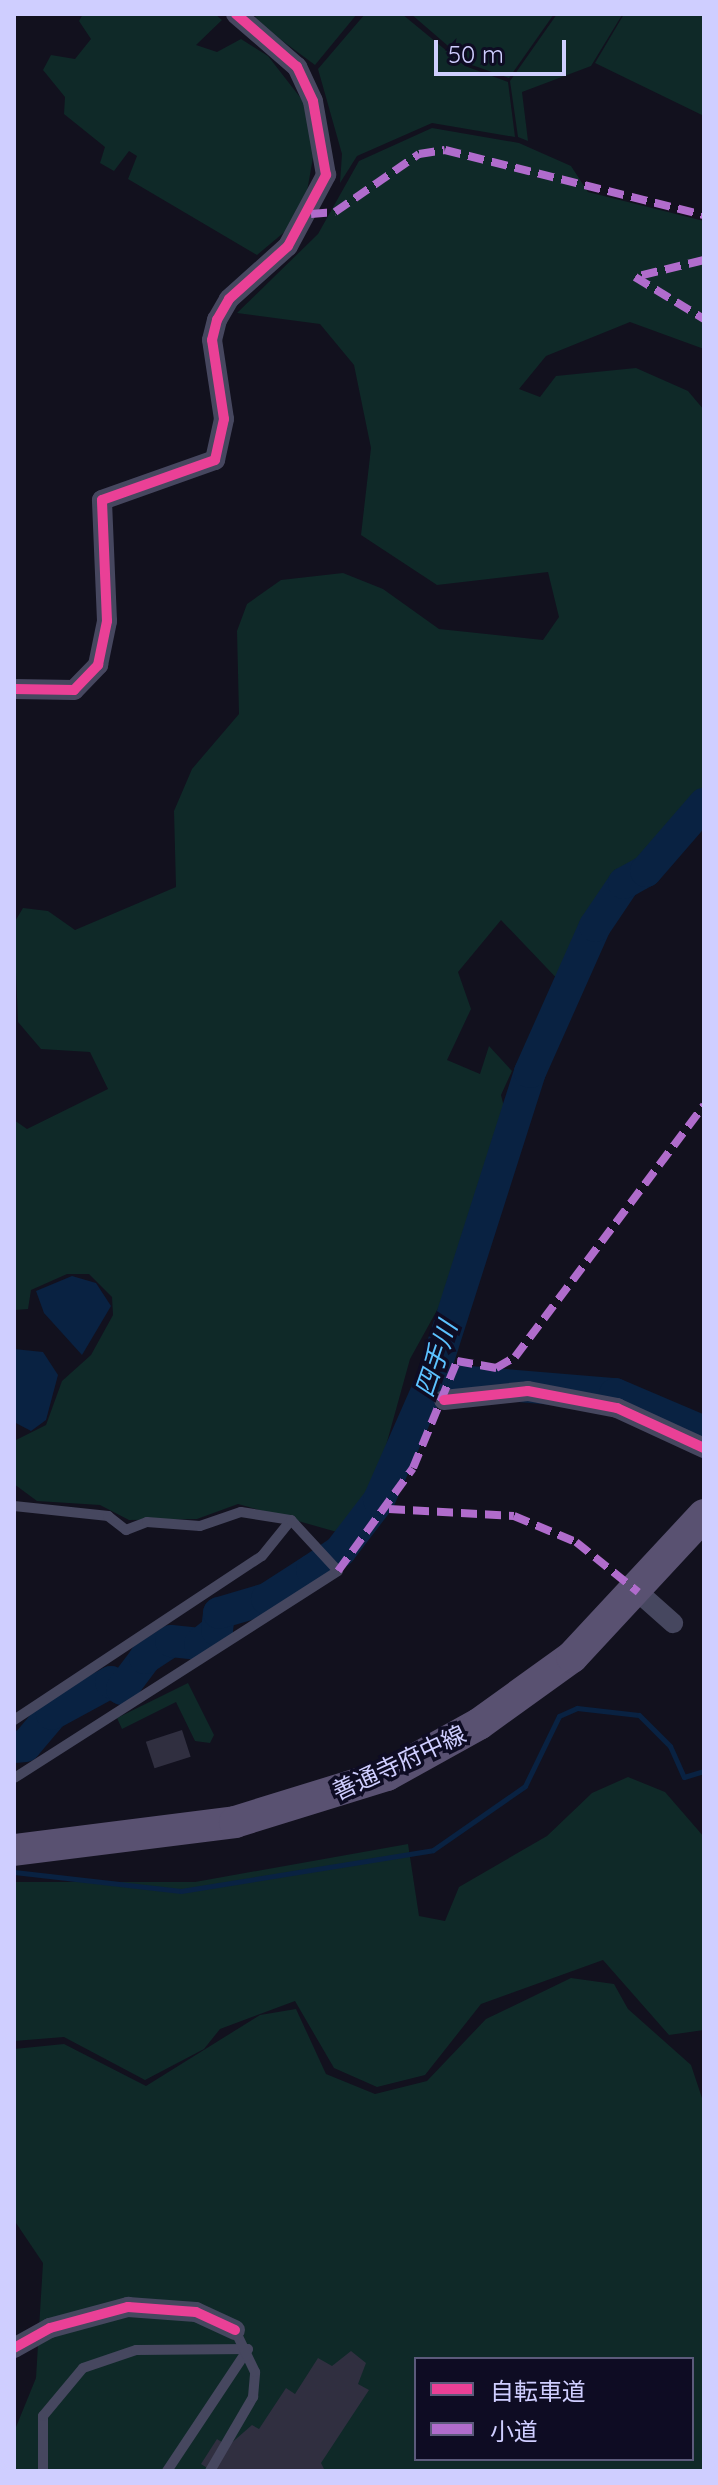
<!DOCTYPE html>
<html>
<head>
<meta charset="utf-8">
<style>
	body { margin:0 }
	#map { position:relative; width:718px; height:2485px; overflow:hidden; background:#12111e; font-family:Quicksand,"Noto Sans JP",sans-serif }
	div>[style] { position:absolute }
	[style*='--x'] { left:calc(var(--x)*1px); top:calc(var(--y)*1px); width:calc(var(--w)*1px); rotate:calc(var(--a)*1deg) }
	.green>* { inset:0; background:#0f2928 }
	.water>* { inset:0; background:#092242 }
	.stream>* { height:5px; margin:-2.5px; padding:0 2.5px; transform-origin:2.5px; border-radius:2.5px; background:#092242 }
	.river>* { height:32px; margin:-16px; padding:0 16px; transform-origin:16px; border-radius:16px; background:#092242 }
	.building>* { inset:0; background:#302f40; transform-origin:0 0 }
	.lane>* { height:10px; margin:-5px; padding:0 5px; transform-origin:5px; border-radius:5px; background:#46475f }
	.street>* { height:20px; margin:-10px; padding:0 10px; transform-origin:10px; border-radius:10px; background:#46475f }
	.primary>* { height:32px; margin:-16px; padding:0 16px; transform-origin:16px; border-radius:16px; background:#595171 }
	.quiet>* { height:8px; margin-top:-4px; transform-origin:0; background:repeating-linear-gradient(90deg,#b06ccc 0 16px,transparent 0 24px) }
	.cycleway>* { height:10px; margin:-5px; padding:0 5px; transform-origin:5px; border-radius:5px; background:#ea4096 }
	span { translate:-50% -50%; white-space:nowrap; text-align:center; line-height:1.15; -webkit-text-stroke:7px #0e0c23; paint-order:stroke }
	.street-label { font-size:24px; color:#cfceff }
	.water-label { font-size:26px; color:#5cc2ff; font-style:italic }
	.frame { position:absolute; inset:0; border:16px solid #cfceff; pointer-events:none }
	.legend { position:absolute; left:414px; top:2357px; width:280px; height:104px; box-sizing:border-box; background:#0e0c23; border:2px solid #5b5a7b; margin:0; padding:10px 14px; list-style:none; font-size:24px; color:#cfceff }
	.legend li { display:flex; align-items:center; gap:16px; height:40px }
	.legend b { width:40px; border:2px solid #5b5a7b }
	.scale { position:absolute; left:434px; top:40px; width:132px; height:36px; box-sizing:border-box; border:4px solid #cfceff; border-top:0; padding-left:10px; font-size:24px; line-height:28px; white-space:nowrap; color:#cfceff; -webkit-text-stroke:6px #0e0c23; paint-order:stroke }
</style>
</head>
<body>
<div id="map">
	<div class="green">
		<i style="clip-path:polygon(83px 14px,215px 14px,222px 20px,196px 45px,217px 52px,241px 39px,268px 56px,303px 101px,314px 152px,306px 197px,288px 229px,257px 255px,128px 179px,137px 156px,129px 151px,114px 171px,100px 163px,105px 147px,64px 114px,65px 97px,43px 70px,51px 55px,75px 59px,91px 39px,79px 21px)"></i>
		<i style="clip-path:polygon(258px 14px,357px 14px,315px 65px,253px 19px)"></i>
		<i style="clip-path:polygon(365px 14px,402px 14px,465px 66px,508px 82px,515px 137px,432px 123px,357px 156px,340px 183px,342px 154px,318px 69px)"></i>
		<i style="clip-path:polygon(411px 14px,554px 14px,509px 78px,469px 64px)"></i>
		<i style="clip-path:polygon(557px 14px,622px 15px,591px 66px,522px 92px,528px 141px,518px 137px,510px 81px)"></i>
		<i style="clip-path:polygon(624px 14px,704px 14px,704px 116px,595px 63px)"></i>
		<i style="clip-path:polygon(432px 128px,519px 143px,571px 166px,588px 192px,704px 221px,704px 349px,630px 322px,546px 356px,519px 389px,540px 397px,556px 376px,636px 368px,688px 391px,704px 410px,704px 793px,640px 865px,616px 877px,577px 941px,565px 987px,501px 920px,458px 972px,471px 1009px,447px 1060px,480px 1074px,489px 1046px,512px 1071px,501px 1095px,506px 1115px,441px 1303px,410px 1359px,372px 1496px,344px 1534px,238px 1504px,197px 1519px,129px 1520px,100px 1505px,37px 1501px,14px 1484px,14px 1441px,46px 1425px,62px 1381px,91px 1355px,113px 1315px,112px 1297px,89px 1274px,67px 1274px,31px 1290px,28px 1309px,14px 1310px,14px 1120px,27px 1129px,108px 1089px,90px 1052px,41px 1049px,18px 1022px,14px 923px,23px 908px,48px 911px,75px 930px,176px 887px,174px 811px,192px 769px,239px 714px,237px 631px,247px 604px,281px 580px,343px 573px,383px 589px,439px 629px,543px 640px,559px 617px,548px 572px,437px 585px,361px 535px,371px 448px,354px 365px,320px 324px,237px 313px,318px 234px,359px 161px)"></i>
		<i style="clip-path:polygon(188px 1683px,214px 1735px,210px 1743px,195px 1741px,176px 1702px,122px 1729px,117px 1718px)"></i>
		<i style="clip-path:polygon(628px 1777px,665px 1792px,704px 1837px,704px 2030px,669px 2035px,603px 1960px,481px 2004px,425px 2075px,377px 2087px,334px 2068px,295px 2001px,220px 2029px,204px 2049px,145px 2080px,64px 2037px,14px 2041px,14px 1882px,195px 1882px,408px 1844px,419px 1916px,445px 1921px,459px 1887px,547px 1836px,592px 1793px)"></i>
		<i style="clip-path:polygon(evenodd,571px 1978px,614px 1984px,628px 2009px,691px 2065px,704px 2104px,704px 2471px,16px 2471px,14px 2432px,36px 2378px,43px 2263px,14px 2220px,14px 2049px,64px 2044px,146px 2086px,260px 2015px,296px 2009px,326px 2074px,375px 2094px,427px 2081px,486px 2019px,571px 1978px,416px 2359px,692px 2359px,692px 2459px,416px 2459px,416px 2359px)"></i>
	</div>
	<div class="water">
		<i style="clip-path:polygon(72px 1276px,96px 1283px,111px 1306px,82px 1355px,44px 1313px,36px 1291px)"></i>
		<i style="clip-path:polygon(14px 1349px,43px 1352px,58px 1375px,46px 1420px,31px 1431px,14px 1422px)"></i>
	</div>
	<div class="stream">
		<i style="--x:14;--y:1872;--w:168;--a:6.5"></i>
		<i style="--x:181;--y:1891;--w:255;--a:-9.2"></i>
		<i style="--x:433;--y:1850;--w:112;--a:-34.8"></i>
		<i style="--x:525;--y:1786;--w:78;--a:-64.1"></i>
		<i style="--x:559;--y:1716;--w:20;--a:-24"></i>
		<i style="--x:577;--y:1708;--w:62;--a:6.4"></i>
		<i style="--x:639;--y:1715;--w:44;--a:45"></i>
		<i style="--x:670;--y:1746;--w:34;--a:66"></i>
		<i style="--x:684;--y:1777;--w:21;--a:-17"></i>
	</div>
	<div class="river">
		<i style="--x:432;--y:1379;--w:184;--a:4.7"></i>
		<i style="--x:615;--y:1394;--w:97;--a:23.1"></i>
		<i style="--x:14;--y:1747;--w:11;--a:-5"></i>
		<i style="--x:25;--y:1746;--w:42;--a:-49.8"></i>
		<i style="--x:52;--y:1714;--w:67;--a:-28.5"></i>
		<i style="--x:111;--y:1682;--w:13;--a:32"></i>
		<i style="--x:122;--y:1689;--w:39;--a:-53"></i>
		<i style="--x:145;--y:1658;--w:31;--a:-33"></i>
		<i style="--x:171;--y:1641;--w:29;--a:6"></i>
		<i style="--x:200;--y:1644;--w:22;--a:-39"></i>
		<i style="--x:217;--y:1630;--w:17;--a:-83"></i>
		<i style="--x:219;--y:1613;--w:50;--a:-16.3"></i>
		<i style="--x:267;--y:1599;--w:54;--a:-32.8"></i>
		<i style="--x:312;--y:1570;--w:34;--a:-34"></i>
		<i style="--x:340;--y:1551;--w:64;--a:-52.6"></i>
		<i style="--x:379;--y:1500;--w:132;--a:-66.3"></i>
		<i style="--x:432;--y:1379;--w:322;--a:-72.3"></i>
		<i style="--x:530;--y:1072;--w:160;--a:-66"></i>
		<i style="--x:595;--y:926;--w:52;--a:-56"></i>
		<i style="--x:624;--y:883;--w:25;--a:-29"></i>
		<i style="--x:646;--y:871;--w:89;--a:-49.1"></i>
	</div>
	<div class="building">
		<i style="left:182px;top:1730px;width:28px;height:38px;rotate:72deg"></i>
		<i style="clip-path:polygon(351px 2351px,366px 2363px,358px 2384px,369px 2390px,321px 2463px,325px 2471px,212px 2471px,201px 2464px,217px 2439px,228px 2446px,252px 2425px,259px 2429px,286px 2388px,295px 2394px,318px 2358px,332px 2366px)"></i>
	</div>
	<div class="lane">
		<i style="--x:14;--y:1506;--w:95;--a:6.1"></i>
		<i style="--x:108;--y:1516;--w:23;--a:38"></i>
		<i style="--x:126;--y:1530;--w:22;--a:-21"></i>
		<i style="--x:147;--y:1522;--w:53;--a:4.3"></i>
		<i style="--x:200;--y:1526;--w:43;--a:-18.9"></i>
		<i style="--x:241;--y:1512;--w:51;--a:9.1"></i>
		<i style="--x:14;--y:1720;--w:297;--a:-33.5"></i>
		<i style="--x:262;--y:1556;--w:46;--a:-51.1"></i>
		<i style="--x:291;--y:1520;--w:69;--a:47.3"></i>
		<i style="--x:338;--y:1571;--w:384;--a:147.4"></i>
		<i style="--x:43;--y:2471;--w:55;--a:-90"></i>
		<i style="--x:43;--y:2416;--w:62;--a:-50.2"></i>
		<i style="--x:83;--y:2368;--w:56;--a:-18.8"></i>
		<i style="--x:136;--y:2350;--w:112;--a:-0.5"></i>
		<i style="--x:167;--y:2471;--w:146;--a:-56.4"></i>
		<i style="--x:210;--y:2471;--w:86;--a:-59.8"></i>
		<i style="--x:253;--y:2397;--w:25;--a:-85"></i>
		<i style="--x:255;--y:2372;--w:47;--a:-115.5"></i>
	</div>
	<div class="street">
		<i style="--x:14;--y:689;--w:60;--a:1"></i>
		<i style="--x:74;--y:690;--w:35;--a:-46"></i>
		<i style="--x:98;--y:665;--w:45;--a:-78.4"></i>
		<i style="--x:107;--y:621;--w:121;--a:-92.4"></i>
		<i style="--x:102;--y:500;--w:120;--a:-19.5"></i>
		<i style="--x:215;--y:460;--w:42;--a:-77.6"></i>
		<i style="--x:224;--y:419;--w:80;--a:-98.6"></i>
		<i style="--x:212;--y:340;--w:21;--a:-76"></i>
		<i style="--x:217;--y:320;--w:24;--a:-60"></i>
		<i style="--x:229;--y:299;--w:79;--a:-41.9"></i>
		<i style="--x:288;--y:246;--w:81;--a:-61.8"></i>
		<i style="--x:326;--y:175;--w:75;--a:-100"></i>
		<i style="--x:313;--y:101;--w:38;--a:-115"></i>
		<i style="--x:297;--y:67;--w:81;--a:-139"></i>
		<i style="--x:444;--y:1400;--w:84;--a:-6.1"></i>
		<i style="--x:528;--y:1391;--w:91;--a:10.8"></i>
		<i style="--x:617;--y:1408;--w:96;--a:24.7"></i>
		<i style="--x:638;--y:1592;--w:47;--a:41.5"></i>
		<i style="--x:14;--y:2348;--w:41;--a:-29.1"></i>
		<i style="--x:50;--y:2328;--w:81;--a:-15.1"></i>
		<i style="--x:128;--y:2307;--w:68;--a:4.2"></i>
		<i style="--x:196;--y:2312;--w:43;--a:24.8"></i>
	</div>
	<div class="primary">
		<i style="--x:14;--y:1850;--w:223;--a:-7.2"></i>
		<i style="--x:235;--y:1822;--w:159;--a:-17.2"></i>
		<i style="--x:387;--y:1775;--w:105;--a:-29"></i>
		<i style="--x:479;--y:1724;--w:115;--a:-35.8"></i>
		<i style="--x:572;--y:1657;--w:194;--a:-47.1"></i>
	</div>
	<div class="quiet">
		<i style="--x:311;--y:214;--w:24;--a:-5"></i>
		<i style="--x:335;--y:212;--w:102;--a:-34.6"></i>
		<i style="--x:419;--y:154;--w:26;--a:-9"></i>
		<i style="--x:445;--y:150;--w:267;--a:14.1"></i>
		<i style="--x:704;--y:260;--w:71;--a:166.2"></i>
		<i style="--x:635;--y:277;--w:81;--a:31.3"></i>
		<i style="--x:389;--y:1509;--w:125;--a:3.2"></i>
		<i style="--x:514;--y:1516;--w:67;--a:22.8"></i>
		<i style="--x:576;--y:1542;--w:80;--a:38.9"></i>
		<i style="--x:338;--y:1571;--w:127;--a:-53.9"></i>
		<i style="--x:413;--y:1468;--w:116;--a:-67.6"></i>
		<i style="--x:457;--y:1361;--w:40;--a:10"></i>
		<i style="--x:496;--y:1368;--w:22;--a:-30"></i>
		<i style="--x:515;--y:1357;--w:315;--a:-53.1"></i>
	</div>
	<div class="cycleway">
		<i style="--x:14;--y:689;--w:60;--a:1"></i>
		<i style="--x:74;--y:690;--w:35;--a:-46"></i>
		<i style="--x:98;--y:665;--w:45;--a:-78.4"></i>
		<i style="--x:107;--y:621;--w:121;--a:-92.4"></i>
		<i style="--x:102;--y:500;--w:120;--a:-19.5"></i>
		<i style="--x:215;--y:460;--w:42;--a:-77.6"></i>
		<i style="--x:224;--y:419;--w:80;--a:-98.6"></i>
		<i style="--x:212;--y:340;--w:21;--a:-76"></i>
		<i style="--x:217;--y:320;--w:24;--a:-60"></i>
		<i style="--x:229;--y:299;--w:79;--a:-41.9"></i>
		<i style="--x:288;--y:246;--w:81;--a:-61.8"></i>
		<i style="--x:326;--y:175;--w:75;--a:-100"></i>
		<i style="--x:313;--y:101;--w:38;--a:-115"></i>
		<i style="--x:297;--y:67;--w:81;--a:-139"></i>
		<i style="--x:444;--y:1400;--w:84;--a:-6.1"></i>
		<i style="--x:528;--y:1391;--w:91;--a:10.8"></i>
		<i style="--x:617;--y:1408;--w:96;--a:24.7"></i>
		<i style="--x:14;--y:2348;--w:41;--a:-29.1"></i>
		<i style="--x:50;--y:2328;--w:81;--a:-15.1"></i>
		<i style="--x:128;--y:2307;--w:68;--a:4.2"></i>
		<i style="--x:196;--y:2312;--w:43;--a:24.8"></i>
	</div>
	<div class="street-label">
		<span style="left:399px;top:1763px;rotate:-25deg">善通寺府中線</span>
	</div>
	<div class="water-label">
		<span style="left:436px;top:1359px;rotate:-71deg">四手川</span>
	</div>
	<div class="frame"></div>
	<ul class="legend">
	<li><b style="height:10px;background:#ea4096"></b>自転車道</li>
	<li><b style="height:10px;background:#b06ccc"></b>小道</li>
	</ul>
	<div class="scale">50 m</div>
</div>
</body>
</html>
